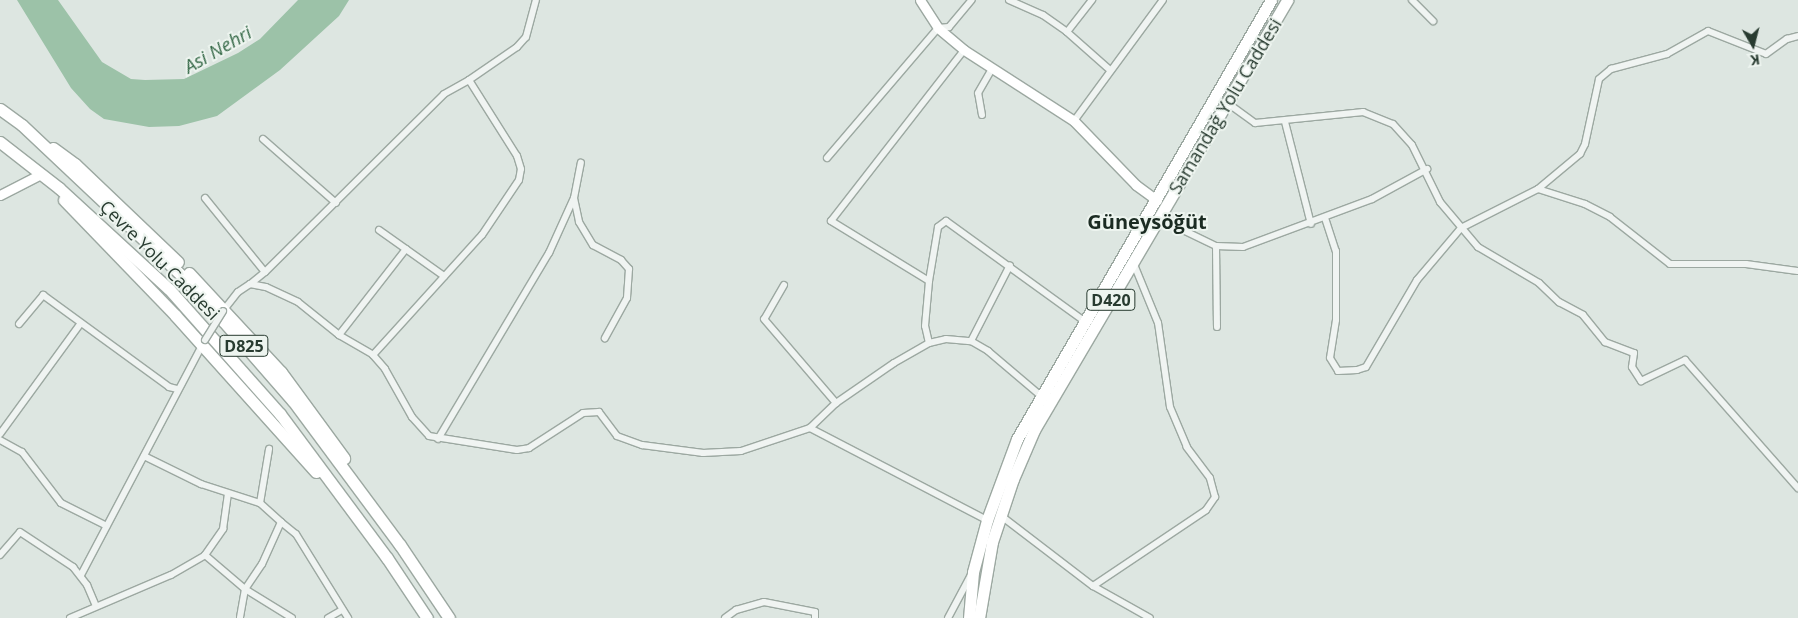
<!DOCTYPE html>
<html>
<head>
<meta charset="utf-8">
<style>
	body { margin:0 }
	#map { position:relative; width:1798px; height:618px; overflow:hidden; background:#dde6e1; font-family:"Open Sans",sans-serif }
	div>[style] { position:absolute }
	[style*='--x'] { left:calc(var(--x)*1px); top:calc(var(--y)*1px); width:calc(var(--w)*1px); rotate:calc(var(--a)*1deg) }
	.water>* { inset:0; background:#9cc2a8 }
	.roads { filter:drop-shadow(1px 0 #9ca8a1) drop-shadow(-1px 0 #9ca8a1) drop-shadow(0 1px #9ca8a1) drop-shadow(0 -1px #9ca8a1) }
	.street>* { height:6px; margin:-3px; padding:0 3px; transform-origin:3px; border-radius:3px; background:#f0f4f2 }
	.secondary>* { height:9px; margin:-4.5px; padding:0 4.5px; transform-origin:4.5px; border-radius:4.5px; background:#fff }
	.highway>* { height:11px; margin:-5.5px; padding:0 5.5px; transform-origin:5.5px; border-radius:5.5px; background:#fff }
	.bridges { filter:drop-shadow(1px 0 #9ca8a1) drop-shadow(-1px 0 #9ca8a1) drop-shadow(0 1px #9ca8a1) drop-shadow(0 -1px #9ca8a1) }
	.street-bridge>* { height:6px; margin:-3px; padding:0 3px; transform-origin:3px; border-radius:3px; background:#f0f4f2 }
	span { translate:-50% -50%; white-space:nowrap; text-align:center; line-height:1.15; -webkit-text-stroke:4px #edf4ef; paint-order:stroke }
	.shield-label span { padding:1px 4px; background:#edf4ef; border:1px solid; border-radius:4px; -webkit-text-stroke-width:0 }
	.shield-label { font-size:16px; color:#283b30; font-weight:700 }
	.street-label { font-size:18px; color:#283b30 }
	.water-label { font-size:19px; color:#376a49; font-style:italic }
	.quarter-label { font-size:20px; color:#1b2b22; font-weight:700 }
	.north { position:absolute; left:1728px; top:20px; width:50px; height:50px; -webkit-text-stroke:4px #edf4ef; paint-order:stroke; rotate:172deg; font-size:14px; font-weight:700; line-height:20px; text-align:center; color:#283b30 }
	.north::after { content:''; display:block; margin:auto; width:18px; height:22px; background:#283b30; clip-path:polygon(50% 0,100% 100%,50% 72%,0 100%) }
</style>
</head>
<body>
<div id="map">
	<div class="water">
		<i style="clip-path:polygon(17px 0,58px 0,102px 62px,131px 79px,145px 80px,184px 79px,238px 53px,260px 39px,298px 0,349px 0,339px 16px,280px 70px,217px 116px,179px 126px,149px 127px,104px 119px,90px 109px,71px 88px)"></i>
	</div>
	<div class="roads">
		<div class="street">
			<i style="--x:1009;--y:0;--w:37;--a:24"></i>
			<i style="--x:1043;--y:15;--w:29;--a:35"></i>
			<i style="--x:1067;--y:32;--w:57;--a:41.5"></i>
			<i style="--x:1412;--y:0;--w:30;--a:45"></i>
			<i style="--x:1067;--y:32;--w:41;--a:-52"></i>
			<i style="--x:1226;--y:102;--w:36;--a:36"></i>
			<i style="--x:1255;--y:123;--w:109;--a:-5.8"></i>
			<i style="--x:1363;--y:112;--w:32;--a:22"></i>
			<i style="--x:1393;--y:124;--w:28;--a:48"></i>
			<i style="--x:1412;--y:145;--w:64;--a:63.8"></i>
			<i style="--x:1440;--y:202;--w:59;--a:49.8"></i>
			<i style="--x:1478;--y:247;--w:71;--a:30.5"></i>
			<i style="--x:1539;--y:283;--w:28;--a:44"></i>
			<i style="--x:1559;--y:302;--w:27;--a:28"></i>
			<i style="--x:1583;--y:315;--w:35;--a:51"></i>
			<i style="--x:1605;--y:342;--w:31;--a:21"></i>
			<i style="--x:1634;--y:353;--w:14;--a:98"></i>
			<i style="--x:1632;--y:367;--w:17;--a:57"></i>
			<i style="--x:1641;--y:381;--w:49;--a:-25.5"></i>
			<i style="--x:1685;--y:360;--w:171;--a:48.6"></i>
			<i style="--x:982;--y:115;--w:22;--a:-100"></i>
			<i style="--x:978;--y:93;--w:28;--a:-60"></i>
			<i style="--x:1074;--y:121;--w:150;--a:-53.7"></i>
			<i style="--x:1285;--y:122;--w:105;--a:75.7"></i>
			<i style="--x:263;--y:139;--w:97;--a:41.2"></i>
			<i style="--x:827;--y:158;--w:171;--a:-49.5"></i>
			<i style="--x:938;--y:28;--w:11;--a:-5"></i>
			<i style="--x:949;--y:27;--w:35;--a:-50"></i>
			<i style="--x:1538;--y:189;--w:49;--a:17.7"></i>
			<i style="--x:1585;--y:204;--w:28;--a:27"></i>
			<i style="--x:1610;--y:217;--w:76;--a:38.1"></i>
			<i style="--x:1670;--y:264;--w:76;--a:0"></i>
			<i style="--x:1746;--y:264;--w:52;--a:7.7"></i>
			<i style="--x:205;--y:198;--w:95;--a:51"></i>
			<i style="--x:265;--y:272;--w:19;--a:141"></i>
			<i style="--x:574;--y:198;--w:25;--a:78"></i>
			<i style="--x:579;--y:222;--w:27;--a:59"></i>
			<i style="--x:593;--y:245;--w:32;--a:28"></i>
			<i style="--x:621;--y:260;--w:12;--a:48"></i>
			<i style="--x:629;--y:269;--w:29;--a:94"></i>
			<i style="--x:627;--y:298;--w:46;--a:118.8"></i>
			<i style="--x:1158;--y:218;--w:64;--a:25.8"></i>
			<i style="--x:1216;--y:246;--w:27;--a:2"></i>
			<i style="--x:1243;--y:247;--w:138;--a:-20.4"></i>
			<i style="--x:1372;--y:199;--w:63;--a:-28.6"></i>
			<i style="--x:1325;--y:218;--w:35;--a:72"></i>
			<i style="--x:1336;--y:251;--w:69;--a:90"></i>
			<i style="--x:1336;--y:320;--w:38;--a:99"></i>
			<i style="--x:1330;--y:358;--w:15;--a:58"></i>
			<i style="--x:1338;--y:371;--w:19;--a:-3"></i>
			<i style="--x:1357;--y:370;--w:9;--a:-18"></i>
			<i style="--x:1366;--y:367;--w:101;--a:-59.6"></i>
			<i style="--x:1417;--y:280;--w:68;--a:-49.8"></i>
			<i style="--x:1461;--y:228;--w:86;--a:-26.9"></i>
			<i style="--x:1538;--y:189;--w:55;--a:-39.8"></i>
			<i style="--x:1580;--y:154;--w:11;--a:-63"></i>
			<i style="--x:1585;--y:144;--w:66;--a:-77.8"></i>
			<i style="--x:1599;--y:79;--w:16;--a:-40"></i>
			<i style="--x:1611;--y:69;--w:58;--a:-15"></i>
			<i style="--x:1667;--y:54;--w:47;--a:-29.3"></i>
			<i style="--x:1708;--y:31;--w:62;--a:21.6"></i>
			<i style="--x:1766;--y:54;--w:26;--a:-36"></i>
			<i style="--x:1787;--y:39;--w:11;--a:-15"></i>
			<i style="--x:379;--y:230;--w:80;--a:35.3"></i>
			<i style="--x:1216;--y:246;--w:81;--a:89.3"></i>
			<i style="--x:265;--y:272;--w:252;--a:-44.8"></i>
			<i style="--x:444;--y:94;--w:29;--a:-29"></i>
			<i style="--x:929;--y:281;--w:55;--a:-80.5"></i>
			<i style="--x:938;--y:227;--w:10;--a:-37"></i>
			<i style="--x:946;--y:221;--w:170;--a:35.9"></i>
			<i style="--x:784;--y:285;--w:39;--a:120"></i>
			<i style="--x:764;--y:319;--w:111;--a:49.4"></i>
			<i style="--x:223;--y:311;--w:24;--a:-52"></i>
			<i style="--x:238;--y:292;--w:14;--a:-34"></i>
			<i style="--x:250;--y:284;--w:16;--a:11"></i>
			<i style="--x:266;--y:287;--w:35;--a:25"></i>
			<i style="--x:298;--y:302;--w:53;--a:38.8"></i>
			<i style="--x:339;--y:335;--w:39;--a:30"></i>
			<i style="--x:373;--y:355;--w:162;--a:-47.8"></i>
			<i style="--x:482;--y:235;--w:66;--a:-56.1"></i>
			<i style="--x:519;--y:180;--w:11;--a:-80"></i>
			<i style="--x:521;--y:169;--w:14;--a:-107"></i>
			<i style="--x:517;--y:156;--w:90;--a:-122.3"></i>
			<i style="--x:469;--y:80;--w:58;--a:-34.5"></i>
			<i style="--x:517;--y:47;--w:13;--a:-48"></i>
			<i style="--x:526;--y:37;--w:38;--a:-75"></i>
			<i style="--x:19;--y:324;--w:38;--a:-50"></i>
			<i style="--x:43;--y:295;--w:156;--a:36.1"></i>
			<i style="--x:169;--y:387;--w:8;--a:14"></i>
			<i style="--x:339;--y:335;--w:109;--a:-52.1"></i>
			<i style="--x:971;--y:341;--w:85;--a:-62.8"></i>
			<i style="--x:929;--y:343;--w:17;--a:-103"></i>
			<i style="--x:925;--y:326;--w:45;--a:-84.9"></i>
			<i style="--x:929;--y:281;--w:115;--a:-148.5"></i>
			<i style="--x:831;--y:221;--w:217;--a:-52.1"></i>
			<i style="--x:373;--y:355;--w:18;--a:49"></i>
			<i style="--x:385;--y:369;--w:55;--a:60.6"></i>
			<i style="--x:412;--y:417;--w:25;--a:48"></i>
			<i style="--x:429;--y:436;--w:89;--a:9"></i>
			<i style="--x:517;--y:450;--w:12;--a:-9"></i>
			<i style="--x:529;--y:448;--w:64;--a:-32.9"></i>
			<i style="--x:583;--y:413;--w:16;--a:-4"></i>
			<i style="--x:599;--y:412;--w:30;--a:53"></i>
			<i style="--x:617;--y:436;--w:27;--a:20"></i>
			<i style="--x:642;--y:445;--w:62;--a:7.5"></i>
			<i style="--x:703;--y:453;--w:38;--a:-3"></i>
			<i style="--x:741;--y:451;--w:73;--a:-18.4"></i>
			<i style="--x:810;--y:428;--w:36;--a:-44"></i>
			<i style="--x:836;--y:403;--w:70;--a:-34.6"></i>
			<i style="--x:894;--y:363;--w:40;--a:-29.7"></i>
			<i style="--x:929;--y:343;--w:17;--a:-13"></i>
			<i style="--x:946;--y:339;--w:25;--a:5"></i>
			<i style="--x:971;--y:341;--w:20;--a:30"></i>
			<i style="--x:988;--y:351;--w:70;--a:40.3"></i>
			<i style="--x:810;--y:428;--w:199;--a:27.5"></i>
			<i style="--x:0;--y:434;--w:137;--a:-53.9"></i>
			<i style="--x:438;--y:439;--w:217;--a:-59.2"></i>
			<i style="--x:549;--y:253;--w:60;--a:-65.6"></i>
			<i style="--x:574;--y:198;--w:36;--a:-79"></i>
			<i style="--x:0;--y:440;--w:25;--a:29"></i>
			<i style="--x:22;--y:452;--w:64;--a:52.6"></i>
			<i style="--x:61;--y:503;--w:51;--a:26.6"></i>
			<i style="--x:144;--y:456;--w:64;--a:26.2"></i>
			<i style="--x:201;--y:484;--w:62;--a:17.9"></i>
			<i style="--x:260;--y:503;--w:28;--a:42"></i>
			<i style="--x:281;--y:522;--w:46;--a:114.3"></i>
			<i style="--x:262;--y:564;--w:30;--a:124"></i>
			<i style="--x:245;--y:589;--w:29;--a:100"></i>
			<i style="--x:260;--y:503;--w:55;--a:-80.5"></i>
			<i style="--x:1000;--y:515;--w:117;--a:37.4"></i>
			<i style="--x:1093;--y:586;--w:65;--a:29.3"></i>
			<i style="--x:281;--y:522;--w:19;--a:39"></i>
			<i style="--x:296;--y:534;--w:99;--a:58.2"></i>
			<i style="--x:0;--y:555;--w:30;--a:-49"></i>
			<i style="--x:20;--y:532;--w:64;--a:33.4"></i>
			<i style="--x:73;--y:567;--w:23;--a:52"></i>
			<i style="--x:87;--y:585;--w:23;--a:67"></i>
			<i style="--x:205;--y:555;--w:52;--a:40.4"></i>
			<i style="--x:245;--y:589;--w:55;--a:31.7"></i>
			<i style="--x:81;--y:575;--w:261;--a:-62.2"></i>
			<i style="--x:1093;--y:586;--w:136;--a:-33.9"></i>
			<i style="--x:1206;--y:510;--w:16;--a:-55"></i>
			<i style="--x:1215;--y:497;--w:20;--a:-105"></i>
			<i style="--x:1210;--y:478;--w:39;--a:-127"></i>
			<i style="--x:1187;--y:447;--w:43;--a:-113"></i>
			<i style="--x:1170;--y:407;--w:85;--a:-98.1"></i>
			<i style="--x:1158;--y:323;--w:66;--a:-112.3"></i>
			<i style="--x:70;--y:618;--w:110;--a:-23.1"></i>
			<i style="--x:171;--y:575;--w:39;--a:-30"></i>
			<i style="--x:205;--y:555;--w:32;--a:-55"></i>
			<i style="--x:223;--y:529;--w:36;--a:-82"></i>
			<i style="--x:328;--y:618;--w:16;--a:-30"></i>
			<i style="--x:725;--y:618;--w:14;--a:-36"></i>
			<i style="--x:736;--y:610;--w:29;--a:-16"></i>
			<i style="--x:764;--y:602;--w:52;--a:11.1"></i>
			<i style="--x:815;--y:612;--w:6;--a:90"></i>
			<i style="--x:948;--y:618;--w:49;--a:-61.9"></i>
		</div>
		<div class="secondary">
			<i style="--x:920;--y:0;--w:33;--a:57"></i>
			<i style="--x:938;--y:28;--w:34;--a:40"></i>
			<i style="--x:964;--y:50;--w:131;--a:32.8"></i>
			<i style="--x:1074;--y:121;--w:89;--a:45.9"></i>
			<i style="--x:1136;--y:185;--w:26;--a:36"></i>
			<i style="--x:0;--y:195;--w:46;--a:-27.1"></i>
		</div>
		<div class="highway">
			<i style="--x:0;--y:109;--w:27;--a:36"></i>
			<i style="--x:22;--y:125;--w:220;--a:43.3"></i>
			<i style="--x:182;--y:276;--w:62;--a:47.6"></i>
			<i style="--x:224;--y:322;--w:105;--a:48.9"></i>
			<i style="--x:293;--y:401;--w:179;--a:53.4"></i>
			<i style="--x:400;--y:545;--w:88;--a:56.1"></i>
			<i style="--x:0;--y:142;--w:75;--a:37.9"></i>
			<i style="--x:59;--y:188;--w:149;--a:42.6"></i>
			<i style="--x:169;--y:289;--w:167;--a:48.4"></i>
			<i style="--x:280;--y:414;--w:179;--a:53.4"></i>
			<i style="--x:387;--y:558;--w:72;--a:56.3"></i>
			<i style="--x:53;--y:148;--w:27;--a:36"></i>
			<i style="--x:75;--y:164;--w:142;--a:43.6"></i>
			<i style="--x:64;--y:200;--w:160;--a:46"></i>
			<i style="--x:175;--y:315;--w:211;--a:48.1"></i>
			<i style="--x:189;--y:273;--w:135;--a:47.1"></i>
			<i style="--x:281;--y:372;--w:107;--a:53.8"></i>
			<i style="--x:969;--y:618;--w:46;--a:-85"></i>
			<i style="--x:973;--y:572;--w:54;--a:-74.9"></i>
			<i style="--x:987;--y:520;--w:86;--a:-69.7"></i>
			<i style="--x:1017;--y:439;--w:507;--a:-59.95"></i>
			<i style="--x:979;--y:618;--w:77;--a:-80.3"></i>
			<i style="--x:992;--y:542;--w:66;--a:-71.6"></i>
			<i style="--x:1013;--y:479;--w:53;--a:-66.8"></i>
			<i style="--x:1034;--y:430;--w:499;--a:-59.5"></i>
		</div>
	</div>
	<div class="bridges">
		<div class="street-bridge">
			<i style="--x:205;--y:340;--w:34;--a:-58"></i>
		</div>
	</div>
	<div class="shield-label">
		<span style="left:1111px;top:300px">D420</span>
		<span style="left:244px;top:346px">D825</span>
	</div>
	<div class="street-label">
		<span style="left:1225px;top:106px;rotate:-59deg">Samandağ Yolu Caddesi</span>
		<span style="left:160px;top:260px;rotate:45deg">Çevre Yolu Caddesi</span>
	</div>
	<div class="water-label">
		<span style="left:218px;top:50px;rotate:-30deg">Asi Nehri</span>
	</div>
	<div class="quarter-label">
		<span style="left:1147px;top:221px">Güneysöğüt</span>
	</div>
	<div class="north">K</div>
</div>
</body>
</html>
